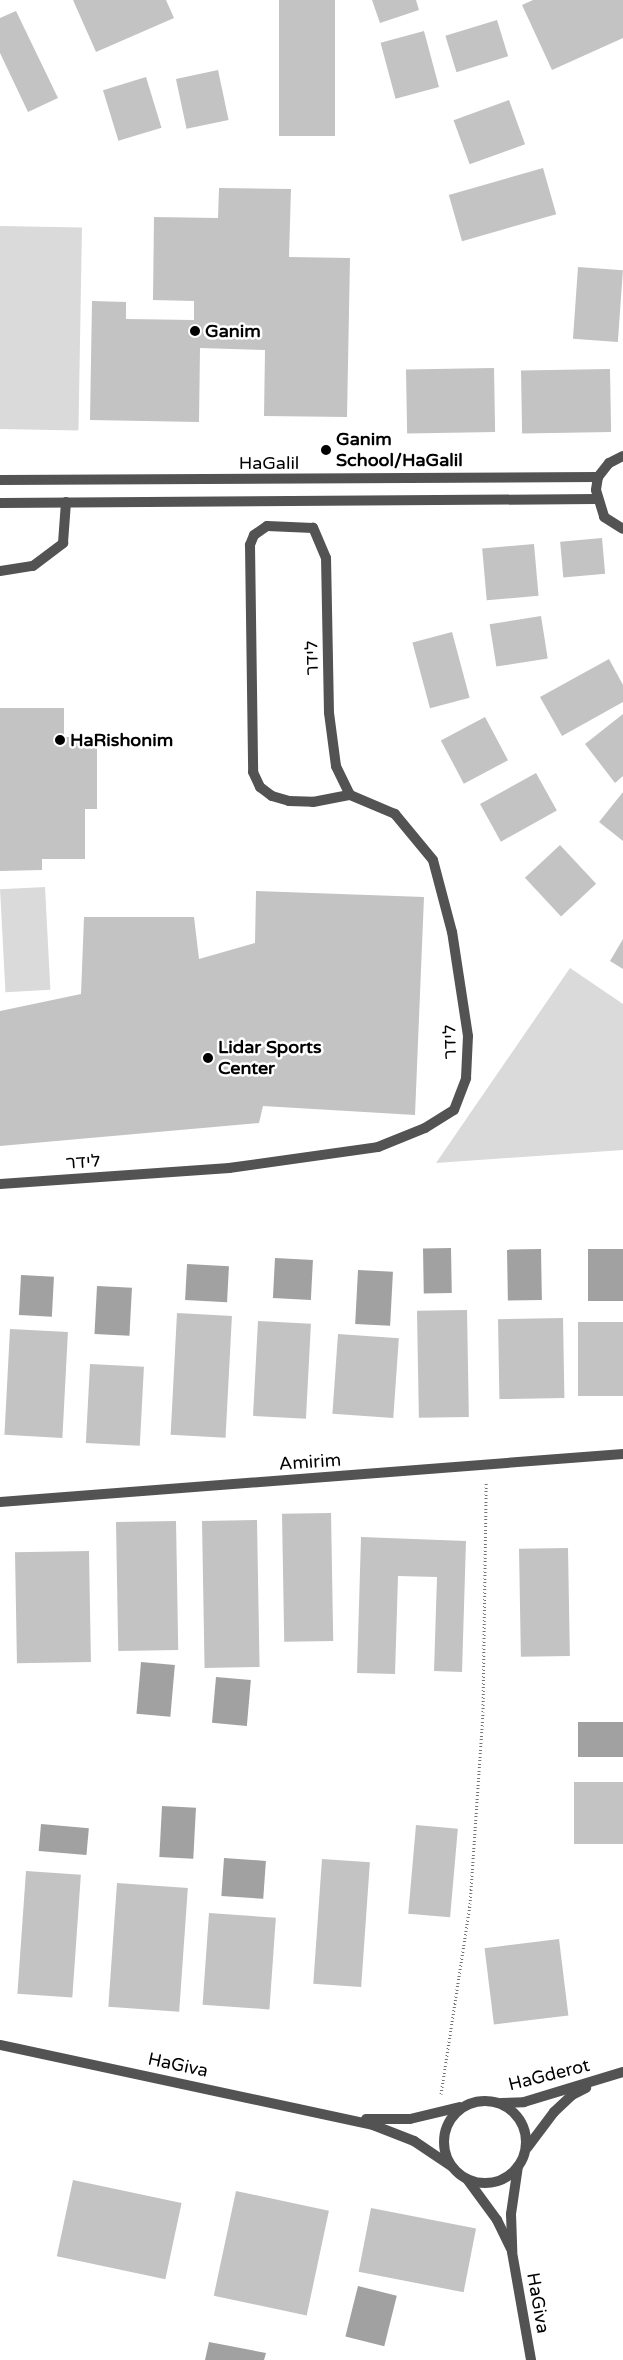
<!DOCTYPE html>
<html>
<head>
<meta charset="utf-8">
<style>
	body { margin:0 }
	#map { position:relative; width:623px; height:2360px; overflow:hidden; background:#fff; font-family:"Varela Round",Heebo,sans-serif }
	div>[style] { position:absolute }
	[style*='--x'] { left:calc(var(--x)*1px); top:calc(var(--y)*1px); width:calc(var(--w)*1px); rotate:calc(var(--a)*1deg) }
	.green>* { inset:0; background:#dadada; transform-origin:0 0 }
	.water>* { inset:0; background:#a1a1a1; transform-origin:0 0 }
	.building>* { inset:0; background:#c3c3c3; transform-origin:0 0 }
	.path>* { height:3px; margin-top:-1.5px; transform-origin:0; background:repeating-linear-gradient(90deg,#757575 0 1px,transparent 0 3.5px) }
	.service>* { height:10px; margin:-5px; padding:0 5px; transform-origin:5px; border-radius:5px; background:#535353 }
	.minor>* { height:10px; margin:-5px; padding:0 5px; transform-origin:5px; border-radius:5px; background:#535353 }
	.tertiary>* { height:10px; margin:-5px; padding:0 5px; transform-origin:5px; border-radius:5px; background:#535353 }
	.tertiary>.ring { margin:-5px; padding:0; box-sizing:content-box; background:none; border:10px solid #535353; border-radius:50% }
	.dots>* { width:14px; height:14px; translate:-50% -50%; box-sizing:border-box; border:2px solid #fff; border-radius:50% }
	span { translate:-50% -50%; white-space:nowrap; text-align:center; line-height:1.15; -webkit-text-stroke:5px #fff; paint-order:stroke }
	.poi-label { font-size:18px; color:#000; font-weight:700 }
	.left { translate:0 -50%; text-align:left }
	.street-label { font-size:18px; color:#000 }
</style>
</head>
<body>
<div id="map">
	<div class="green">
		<i style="left:0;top:226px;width:82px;height:203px;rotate:1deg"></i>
		<i style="left:45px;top:887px;width:103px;height:45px;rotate:87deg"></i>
		<i style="clip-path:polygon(570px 968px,623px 1004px,623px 1150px,436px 1163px)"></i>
	</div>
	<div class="water">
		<i style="left:451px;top:1248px;width:45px;height:28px;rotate:89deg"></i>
		<i style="left:541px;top:1249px;width:51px;height:34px;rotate:89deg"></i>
		<i style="left:623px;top:1249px;width:52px;height:35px;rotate:90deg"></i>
		<i style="left:275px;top:1258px;width:38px;height:40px;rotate:3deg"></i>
		<i style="left:187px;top:1264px;width:42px;height:36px;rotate:3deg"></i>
		<i style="left:358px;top:1270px;width:35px;height:54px;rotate:3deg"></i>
		<i style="left:21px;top:1275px;width:33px;height:40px;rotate:3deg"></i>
		<i style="left:97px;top:1286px;width:35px;height:48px;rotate:3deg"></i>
		<i style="left:141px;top:1662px;width:34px;height:52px;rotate:5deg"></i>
		<i style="left:216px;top:1677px;width:35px;height:46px;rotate:5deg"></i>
		<i style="left:623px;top:1722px;width:35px;height:45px;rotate:90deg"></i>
		<i style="left:162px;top:1806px;width:34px;height:51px;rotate:3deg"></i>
		<i style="left:41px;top:1824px;width:48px;height:27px;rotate:5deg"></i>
		<i style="left:224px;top:1858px;width:42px;height:38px;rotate:4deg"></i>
		<i style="left:358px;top:2286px;width:40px;height:52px;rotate:14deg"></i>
		<i style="clip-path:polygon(209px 2342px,266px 2353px,264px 2360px,205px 2360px)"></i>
	</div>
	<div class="building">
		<i style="clip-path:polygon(73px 0,166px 0,174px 18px,96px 52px)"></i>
		<i style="left:279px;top:0;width:56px;height:136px"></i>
		<i style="clip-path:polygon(372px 0,416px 0,419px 10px,380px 23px)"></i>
		<i style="clip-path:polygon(533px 0,623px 0,623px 38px,552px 70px,522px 5px)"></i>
		<i style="clip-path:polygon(16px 11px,58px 98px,28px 112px,0 53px,0 18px)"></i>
		<i style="left:497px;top:20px;width:38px;height:54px;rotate:73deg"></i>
		<i style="left:424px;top:31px;width:58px;height:45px;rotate:75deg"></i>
		<i style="left:218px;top:70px;width:51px;height:43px;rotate:78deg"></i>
		<i style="left:146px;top:77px;width:53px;height:45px;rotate:73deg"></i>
		<i style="left:509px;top:100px;width:47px;height:59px;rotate:70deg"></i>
		<i style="left:543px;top:168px;width:48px;height:98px;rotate:74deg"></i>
		<i style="clip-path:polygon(219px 188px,291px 189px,289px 257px,350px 258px,347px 417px,264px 416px,265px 350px,200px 348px,199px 422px,90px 420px,92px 301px,126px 302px,126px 319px,194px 320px,194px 301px,153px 300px,154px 217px,218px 218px)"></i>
		<i style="left:578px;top:267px;width:45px;height:72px;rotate:4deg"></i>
		<i style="left:494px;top:368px;width:64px;height:88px;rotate:89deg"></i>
		<i style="left:610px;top:369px;width:63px;height:89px;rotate:89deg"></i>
		<i style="left:602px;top:538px;width:36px;height:42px;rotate:85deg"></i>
		<i style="left:534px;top:544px;width:52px;height:52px;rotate:85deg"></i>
		<i style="left:541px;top:616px;width:43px;height:52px;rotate:81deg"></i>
		<i style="left:452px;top:632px;width:68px;height:41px;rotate:75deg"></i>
		<i style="clip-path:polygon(609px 659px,623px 685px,623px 702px,562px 736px,540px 697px)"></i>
		<i style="clip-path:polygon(0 708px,64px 708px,64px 737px,97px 737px,97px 809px,85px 809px,85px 859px,42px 859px,42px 870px,0 871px)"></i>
		<i style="clip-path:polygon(623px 714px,623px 776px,615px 783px,585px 744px)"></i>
		<i style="left:485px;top:717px;width:49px;height:50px;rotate:62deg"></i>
		<i style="left:536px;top:773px;width:43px;height:64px;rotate:61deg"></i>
		<i style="clip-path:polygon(623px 792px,623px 841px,599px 822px)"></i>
		<i style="left:560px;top:845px;width:53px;height:48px;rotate:47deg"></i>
		<i style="clip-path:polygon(256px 891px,424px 897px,415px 1115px,263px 1106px,259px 1123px,0 1146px,0 1011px,81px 994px,84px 917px,194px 917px,199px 959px,255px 943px)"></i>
		<i style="clip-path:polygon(623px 939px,623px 969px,610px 961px)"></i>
		<i style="left:467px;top:1310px;width:107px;height:50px;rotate:89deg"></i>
		<i style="left:177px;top:1313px;width:55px;height:122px;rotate:3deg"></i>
		<i style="left:563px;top:1318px;width:80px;height:65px;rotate:89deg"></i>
		<i style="left:258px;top:1321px;width:53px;height:95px;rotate:3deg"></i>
		<i style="left:623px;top:1322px;width:74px;height:45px;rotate:90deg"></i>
		<i style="left:10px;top:1329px;width:58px;height:106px;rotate:3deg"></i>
		<i style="left:338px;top:1334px;width:61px;height:80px;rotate:4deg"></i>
		<i style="left:90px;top:1364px;width:54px;height:79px;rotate:3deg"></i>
		<i style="left:331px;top:1513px;width:128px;height:49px;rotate:89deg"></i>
		<i style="left:257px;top:1520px;width:147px;height:55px;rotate:89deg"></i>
		<i style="left:176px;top:1521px;width:129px;height:60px;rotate:89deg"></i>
		<i style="clip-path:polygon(361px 1537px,466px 1541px,462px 1672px,434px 1671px,437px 1577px,398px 1576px,395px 1674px,357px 1673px)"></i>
		<i style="left:568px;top:1548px;width:108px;height:49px;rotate:89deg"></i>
		<i style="left:89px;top:1551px;width:111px;height:74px;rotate:89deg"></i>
		<i style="left:623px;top:1782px;width:62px;height:49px;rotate:90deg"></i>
		<i style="left:416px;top:1825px;width:42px;height:89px;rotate:5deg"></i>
		<i style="left:322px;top:1859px;width:48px;height:125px;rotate:4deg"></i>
		<i style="left:26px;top:1871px;width:55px;height:123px;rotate:4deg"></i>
		<i style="left:117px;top:1883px;width:71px;height:124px;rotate:4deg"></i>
		<i style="left:209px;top:1913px;width:67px;height:92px;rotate:4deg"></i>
		<i style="left:559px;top:1939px;width:77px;height:75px;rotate:83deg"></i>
		<i style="left:73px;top:2180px;width:111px;height:78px;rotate:12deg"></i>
		<i style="left:236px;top:2191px;width:95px;height:107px;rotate:12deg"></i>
		<i style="left:371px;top:2208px;width:107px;height:65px;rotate:11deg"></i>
	</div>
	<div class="path">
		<i style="--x:441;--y:2094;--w:192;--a:-81.3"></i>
		<i style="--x:470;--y:1904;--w:192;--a:-86.1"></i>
		<i style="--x:483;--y:1712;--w:229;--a:-89.2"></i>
	</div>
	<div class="service">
		<i style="--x:0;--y:571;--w:33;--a:-9"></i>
		<i style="--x:33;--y:566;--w:38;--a:-37"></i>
		<i style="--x:63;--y:543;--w:41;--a:-85.8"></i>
		<i style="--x:0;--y:1184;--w:230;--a:-4"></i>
		<i style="--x:229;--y:1168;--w:150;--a:-8"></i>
		<i style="--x:378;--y:1147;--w:51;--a:-22"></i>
		<i style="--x:425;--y:1128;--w:34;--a:-32"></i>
		<i style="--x:454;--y:1110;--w:34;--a:-69"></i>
		<i style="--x:466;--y:1078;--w:42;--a:-87.3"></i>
		<i style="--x:468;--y:1036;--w:105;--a:-98.7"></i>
		<i style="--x:452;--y:932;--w:74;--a:-104.8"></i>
		<i style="--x:433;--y:860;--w:60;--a:-129.6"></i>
		<i style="--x:395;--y:814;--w:49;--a:-157.1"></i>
		<i style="--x:350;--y:795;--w:32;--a:-116"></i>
		<i style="--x:336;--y:766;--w:53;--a:-97.5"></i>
		<i style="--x:329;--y:713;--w:155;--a:-91.1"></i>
		<i style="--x:326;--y:558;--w:33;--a:-113"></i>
		<i style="--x:313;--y:528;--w:46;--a:-177.5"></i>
		<i style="--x:267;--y:526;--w:16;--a:145"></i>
		<i style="--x:254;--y:535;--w:11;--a:112"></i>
		<i style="--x:250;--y:545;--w:227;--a:89.2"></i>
		<i style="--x:253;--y:772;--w:17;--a:65"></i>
		<i style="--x:260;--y:787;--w:15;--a:37"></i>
		<i style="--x:272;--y:796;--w:18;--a:16"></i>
		<i style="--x:289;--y:801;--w:24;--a:2"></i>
		<i style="--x:313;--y:802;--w:38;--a:-11"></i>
	</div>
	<div class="minor">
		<i style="--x:0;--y:1502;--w:625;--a:-4.41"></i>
	</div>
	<div class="tertiary">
		<i style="--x:623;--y:456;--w:16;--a:153"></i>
		<i style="--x:609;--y:463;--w:18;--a:128"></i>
		<i style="--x:598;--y:477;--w:13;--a:99"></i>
		<i style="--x:596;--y:490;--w:28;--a:73"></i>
		<i style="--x:604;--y:517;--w:22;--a:32"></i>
		<i style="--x:0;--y:480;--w:598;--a:-0.29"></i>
		<i style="--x:0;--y:503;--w:596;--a:-0.38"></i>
		<i style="--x:0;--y:2045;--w:381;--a:12.1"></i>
		<i style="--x:373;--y:2125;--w:44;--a:21.3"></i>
		<i style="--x:414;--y:2141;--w:45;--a:34"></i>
		<i class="ring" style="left:444px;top:2101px;width:72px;height:72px"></i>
		<i style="--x:501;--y:2103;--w:23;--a:-2"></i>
		<i style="--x:524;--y:2102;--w:103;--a:-16.9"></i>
		<i style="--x:366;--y:2119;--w:44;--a:0"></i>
		<i style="--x:410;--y:2119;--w:51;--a:-13.5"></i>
		<i style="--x:527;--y:2148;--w:45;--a:-53.1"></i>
		<i style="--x:554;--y:2112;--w:25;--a:-43"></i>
		<i style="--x:572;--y:2095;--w:16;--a:-27"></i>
		<i style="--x:518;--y:2166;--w:49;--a:98.3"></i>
		<i style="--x:511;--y:2214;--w:38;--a:88"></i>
		<i style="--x:512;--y:2252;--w:110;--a:80"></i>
		<i style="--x:467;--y:2179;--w:51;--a:53.8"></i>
		<i style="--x:497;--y:2220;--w:32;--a:64"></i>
	</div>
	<div class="dots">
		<i style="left:195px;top:331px;background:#000"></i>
		<i style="left:326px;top:450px;background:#000"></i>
		<i style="left:60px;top:740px;background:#000"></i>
		<i style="left:208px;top:1058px;background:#000"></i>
	</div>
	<div class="poi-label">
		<span class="left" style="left:205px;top:331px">Ganim</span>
		<span class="left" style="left:336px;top:450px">Ganim<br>School/HaGalil</span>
		<span class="left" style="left:70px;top:740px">HaRishonim</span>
		<span class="left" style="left:218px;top:1058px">Lidar Sports<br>Center</span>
	</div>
	<div class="street-label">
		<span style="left:269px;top:463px">HaGalil</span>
		<span style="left:312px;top:658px;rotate:-91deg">לידר</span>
		<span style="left:450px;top:1042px;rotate:-91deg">לידר</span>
		<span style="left:83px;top:1162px;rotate:-4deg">לידר</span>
		<span style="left:310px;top:1462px;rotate:-4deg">Amirim</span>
		<span style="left:178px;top:2065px;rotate:12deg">HaGiva</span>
		<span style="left:549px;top:2075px;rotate:-14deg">HaGderot</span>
		<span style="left:538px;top:2303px;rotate:80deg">HaGiva</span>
	</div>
</div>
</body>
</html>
